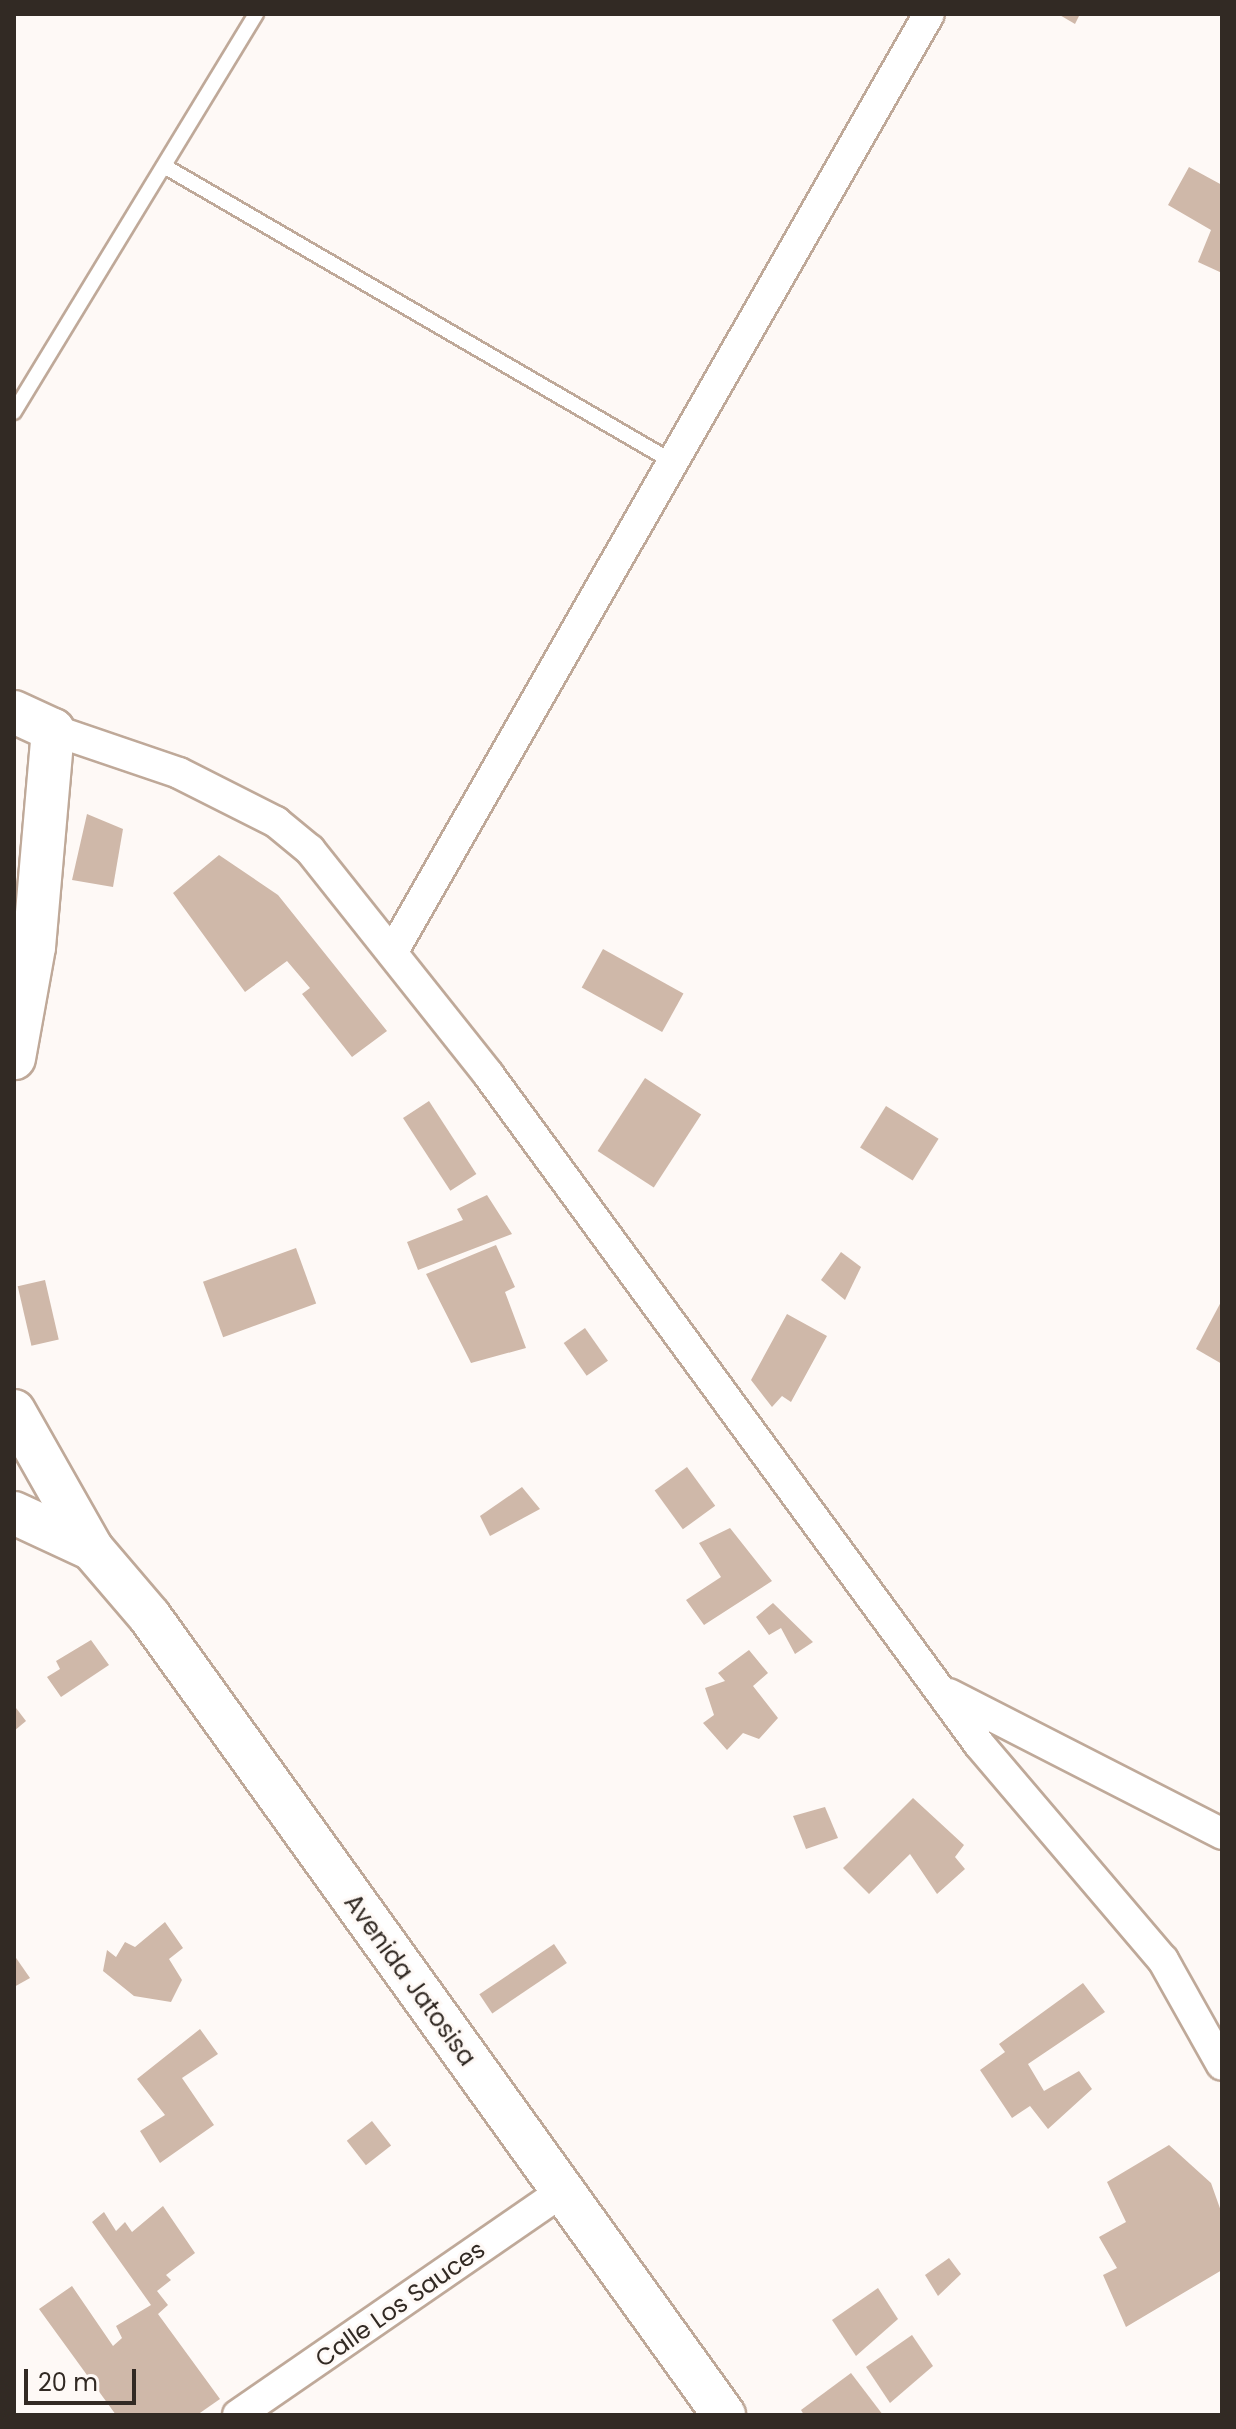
<!DOCTYPE html>
<html>
<head>
<meta charset="utf-8">
<style>
	body { margin:0 }
	#map { position:relative; width:1236px; height:2429px; overflow:hidden; background:#fef9f6; font-family:Poppins,sans-serif }
	div>[style] { position:absolute }
	[style*='--x'] { left:calc(var(--x)*1px); top:calc(var(--y)*1px); width:calc(var(--w)*1px); rotate:calc(var(--a)*1deg) }
	.building>* { inset:0; background:#cfb8a9; transform-origin:0 0 }
	.roads { filter:drop-shadow(2px 0 #bfa999) drop-shadow(-2px 0 #bfa999) drop-shadow(0 2px #bfa999) drop-shadow(0 -2px #bfa999) }
	.lane>* { height:14px; margin:-7px; padding:0 7px; transform-origin:7px; border-radius:7px; background:#fff }
	.street>* { height:30px; margin:-15px; padding:0 15px; transform-origin:15px; border-radius:15px; background:#fff }
	.secondary>* { height:42px; margin:-21px; padding:0 21px; transform-origin:21px; border-radius:21px; background:#fff }
	span { translate:-50% -50%; white-space:nowrap; text-align:center; line-height:1.15; -webkit-text-stroke:6px #fef9f6; paint-order:stroke }
	.street-label { font-size:24px; color:#322a24 }
	.frame { position:absolute; inset:0; border:16px solid #322a24; pointer-events:none }
	.scale { position:absolute; left:24px; top:2369px; width:112px; height:36px; box-sizing:border-box; border:4px solid #322a24; border-top:0; padding-left:10px; font-size:24px; line-height:28px; white-space:nowrap; color:#322a24; -webkit-text-stroke:6px #fef9f6; paint-order:stroke }
</style>
</head>
<body>
<div id="map">
	<div class="building">
		<i style="clip-path:polygon(1058px 14px,1080px 14px,1075px 24px)"></i>
		<i style="clip-path:polygon(1189px 167px,1222px 185px,1222px 273px,1198px 262px,1211px 230px,1168px 205px)"></i>
		<i style="clip-path:polygon(87px 814px,123px 829px,113px 887px,72px 880px)"></i>
		<i style="clip-path:polygon(219px 855px,278px 895px,387px 1031px,352px 1057px,302px 994px,310px 988px,287px 961px,245px 992px,173px 893px)"></i>
		<i style="left:603px;top:949px;width:92px;height:44px;rotate:29deg"></i>
		<i style="left:645px;top:1078px;width:67px;height:87px;rotate:33deg"></i>
		<i style="left:429px;top:1101px;width:87px;height:31px;rotate:57deg"></i>
		<i style="left:886px;top:1106px;width:62px;height:49px;rotate:32deg"></i>
		<i style="clip-path:polygon(487px 1195px,512px 1234px,418px 1270px,407px 1242px,463px 1220px,457px 1209px)"></i>
		<i style="clip-path:polygon(496px 1245px,515px 1287px,505px 1292px,526px 1348px,471px 1363px,426px 1274px)"></i>
		<i style="left:296px;top:1248px;width:59px;height:99px;rotate:70deg"></i>
		<i style="clip-path:polygon(841px 1252px,861px 1267px,845px 1300px,821px 1280px)"></i>
		<i style="left:45px;top:1280px;width:61px;height:28px;rotate:77deg"></i>
		<i style="clip-path:polygon(1222px 1300px,1222px 1364px,1196px 1349px)"></i>
		<i style="clip-path:polygon(787px 1314px,827px 1336px,791px 1402px,782px 1396px,772px 1407px,751px 1380px)"></i>
		<i style="left:585px;top:1328px;width:40px;height:26px;rotate:55deg"></i>
		<i style="left:687px;top:1467px;width:48px;height:40px;rotate:54deg"></i>
		<i style="clip-path:polygon(522px 1487px,540px 1509px,490px 1536px,480px 1516px)"></i>
		<i style="clip-path:polygon(730px 1528px,772px 1581px,704px 1625px,686px 1600px,721px 1577px,699px 1543px)"></i>
		<i style="clip-path:polygon(773px 1603px,813px 1642px,795px 1654px,781px 1628px,769px 1635px,756px 1617px)"></i>
		<i style="clip-path:polygon(91px 1640px,109px 1665px,61px 1697px,47px 1677px,60px 1669px,56px 1661px)"></i>
		<i style="clip-path:polygon(749px 1650px,768px 1673px,753px 1686px,778px 1718px,759px 1739px,743px 1733px,727px 1750px,703px 1723px,714px 1715px,705px 1688px,725px 1681px,718px 1673px)"></i>
		<i style="clip-path:polygon(16px 1708px,26px 1721px,14px 1731px,14px 1709px)"></i>
		<i style="clip-path:polygon(913px 1798px,964px 1845px,955px 1857px,965px 1869px,937px 1894px,910px 1854px,869px 1894px,843px 1868px)"></i>
		<i style="clip-path:polygon(825px 1807px,838px 1838px,806px 1849px,793px 1816px)"></i>
		<i style="clip-path:polygon(165px 1922px,183px 1948px,169px 1959px,182px 1980px,171px 2002px,134px 1996px,103px 1971px,107px 1950px,116px 1957px,125px 1942px,135px 1947px)"></i>
		<i style="left:554px;top:1944px;width:23px;height:90px;rotate:56deg"></i>
		<i style="clip-path:polygon(14px 1955px,30px 1978px,14px 1987px)"></i>
		<i style="clip-path:polygon(1083px 1983px,1105px 2012px,1028px 2064px,1044px 2091px,1079px 2071px,1092px 2089px,1048px 2129px,1030px 2106px,1012px 2118px,980px 2070px,1005px 2052px,999px 2044px)"></i>
		<i style="clip-path:polygon(200px 2029px,218px 2054px,182px 2078px,214px 2125px,160px 2163px,140px 2131px,165px 2115px,137px 2079px)"></i>
		<i style="left:372px;top:2121px;width:31px;height:32px;rotate:52deg"></i>
		<i style="clip-path:polygon(1169px 2145px,1211px 2183px,1222px 2214px,1222px 2270px,1126px 2327px,1103px 2275px,1117px 2268px,1099px 2237px,1126px 2222px,1107px 2182px)"></i>
		<i style="clip-path:polygon(163px 2206px,195px 2253px,166px 2275px,171px 2280px,157px 2291px,168px 2305px,158px 2314px,220px 2399px,197px 2415px,116px 2415px,39px 2309px,72px 2286px,113px 2346px,122px 2338px,116px 2326px,151px 2305px,92px 2222px,104px 2212px,116px 2231px,125px 2222px,132px 2232px)"></i>
		<i style="clip-path:polygon(949px 2258px,961px 2274px,938px 2296px,925px 2275px)"></i>
		<i style="clip-path:polygon(878px 2288px,898px 2319px,856px 2356px,832px 2320px)"></i>
		<i style="clip-path:polygon(912px 2335px,933px 2366px,890px 2403px,866px 2367px)"></i>
		<i style="clip-path:polygon(851px 2373px,883px 2415px,804px 2415px,801px 2410px)"></i>
	</div>
	<div class="roads">
		<div class="lane">
			<i style="--x:164;--y:166;--w:589;--a:30.18"></i>
			<i style="--x:14;--y:412;--w:466;--a:-58.7"></i>
		</div>
		<div class="street">
			<i style="--x:53;--y:730;--w:133;--a:18.8"></i>
			<i style="--x:179;--y:773;--w:109;--a:26.8"></i>
			<i style="--x:276;--y:822;--w:44;--a:39.5"></i>
			<i style="--x:310;--y:850;--w:286;--a:51.5"></i>
			<i style="--x:488;--y:1074;--w:831;--a:53.76"></i>
			<i style="--x:979;--y:1744;--w:284;--a:49.6"></i>
			<i style="--x:1163;--y:1960;--w:120;--a:60.7"></i>
			<i style="--x:393;--y:951;--w:1079;--a:-60.23"></i>
			<i style="--x:949;--y:1694;--w:307;--a:27.1"></i>
			<i style="--x:238;--y:2415;--w:393;--a:-34.6"></i>
		</div>
		<div class="secondary">
			<i style="--x:14;--y:712;--w:43;--a:24.8"></i>
			<i style="--x:53;--y:730;--w:218;--a:95"></i>
			<i style="--x:34;--y:947;--w:113;--a:100.2"></i>
			<i style="--x:14;--y:1411;--w:159;--a:60.5"></i>
			<i style="--x:92;--y:1549;--w:89;--a:49.5"></i>
			<i style="--x:150;--y:1617;--w:983;--a:54.27"></i>
			<i style="--x:14;--y:1513;--w:86;--a:24.8"></i>
		</div>
	</div>
	<div class="street-label">
		<span style="left:410px;top:1980px;rotate:54deg">Avenida Jatosisa</span>
		<span style="left:400px;top:2304px;rotate:-35deg">Calle Los Sauces</span>
	</div>
	<div class="frame"></div>
	<div class="scale">20 m</div>
</div>
</body>
</html>
